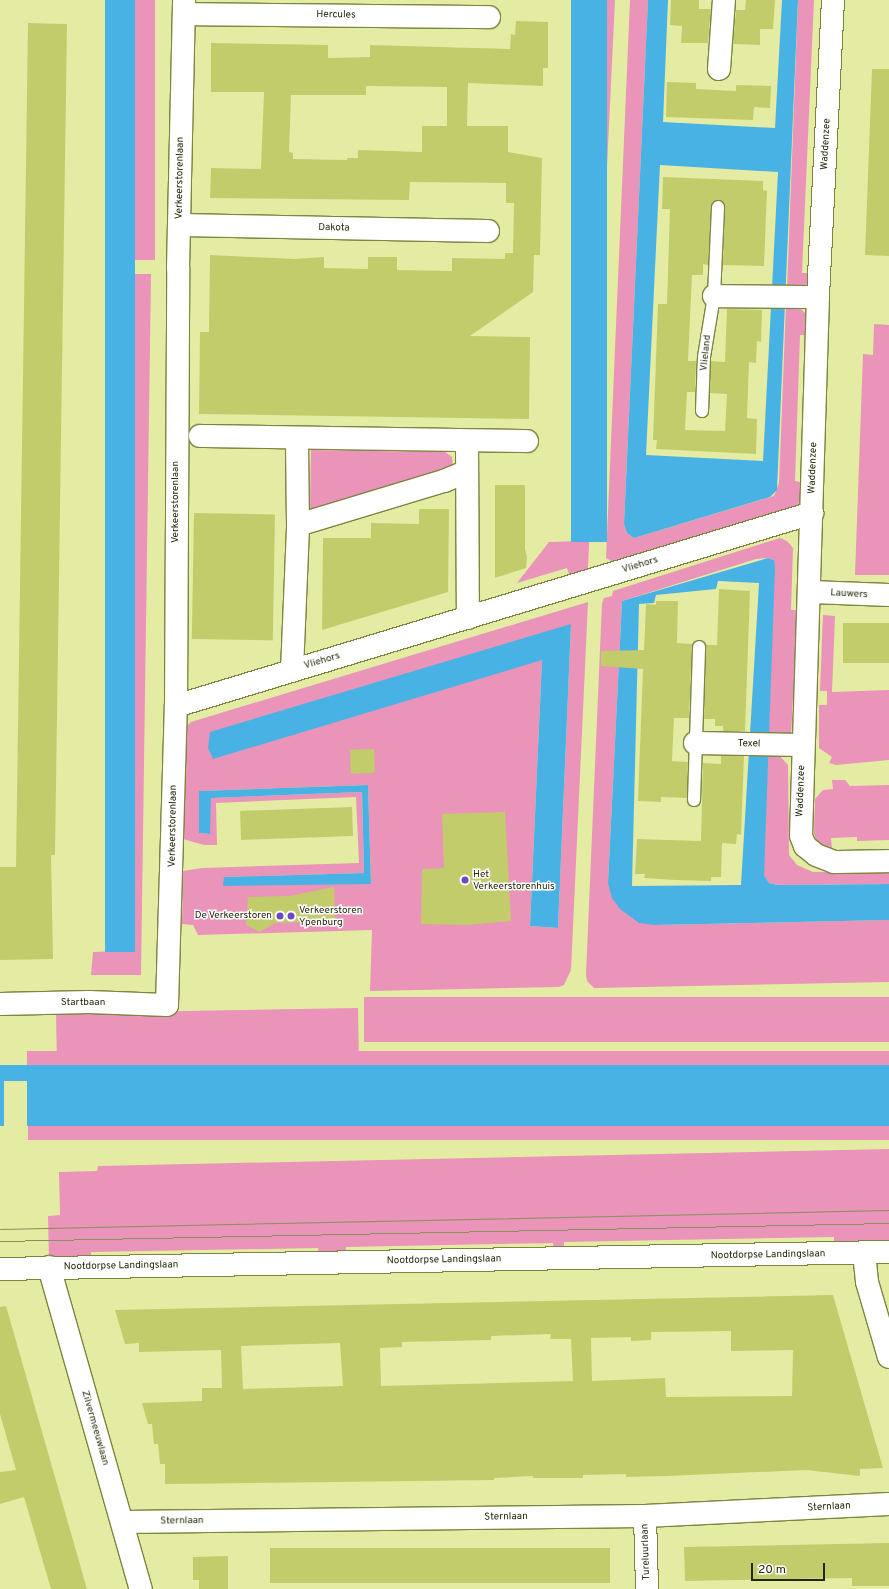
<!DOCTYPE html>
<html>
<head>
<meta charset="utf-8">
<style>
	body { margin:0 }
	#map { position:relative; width:889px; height:1589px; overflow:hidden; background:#e4eca4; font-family:Overpass,sans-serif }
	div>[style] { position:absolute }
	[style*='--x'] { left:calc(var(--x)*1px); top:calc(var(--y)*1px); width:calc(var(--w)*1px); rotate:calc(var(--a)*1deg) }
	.green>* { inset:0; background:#e994b8; transform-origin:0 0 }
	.water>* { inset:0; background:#49b2e5; transform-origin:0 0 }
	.pier>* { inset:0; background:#e4eca4; transform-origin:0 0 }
	.building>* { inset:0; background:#c3cc6b; transform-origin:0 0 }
	.roads { filter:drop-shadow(1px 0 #7e843f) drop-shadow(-1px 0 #7e843f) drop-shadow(0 1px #7e843f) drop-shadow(0 -1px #7e843f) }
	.service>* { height:12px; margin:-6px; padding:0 6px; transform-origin:6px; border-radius:6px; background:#fff }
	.minor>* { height:22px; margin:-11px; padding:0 11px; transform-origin:11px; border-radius:11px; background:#fff }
	.tram>* { height:1px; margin:-0.5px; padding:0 0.5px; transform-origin:0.5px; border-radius:0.5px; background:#898e5a }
	.dots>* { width:11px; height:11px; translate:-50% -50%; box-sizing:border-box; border:2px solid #fff; border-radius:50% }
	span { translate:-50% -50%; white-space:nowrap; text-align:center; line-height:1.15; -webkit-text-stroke:3px #fff; paint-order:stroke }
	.street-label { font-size:10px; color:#25270a }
	.poi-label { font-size:10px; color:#25270a }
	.left { translate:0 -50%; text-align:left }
	.right { translate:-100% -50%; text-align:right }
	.scale { position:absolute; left:751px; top:1563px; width:74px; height:18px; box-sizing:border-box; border:2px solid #25270a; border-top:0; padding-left:5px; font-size:12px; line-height:14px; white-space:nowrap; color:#25270a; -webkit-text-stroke:3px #fff; paint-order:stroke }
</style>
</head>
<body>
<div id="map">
	<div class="green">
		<i style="left:135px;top:0;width:20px;height:260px"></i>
		<i style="clip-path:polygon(607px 0,615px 0,588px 567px,586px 573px,570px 577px,567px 568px,517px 583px,549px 542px,582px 541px)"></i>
		<i style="clip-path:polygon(630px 0,648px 0,624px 524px,627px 533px,634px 538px,774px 496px,779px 483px,786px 305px,800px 308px,805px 313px,809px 335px,800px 335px,795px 481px,804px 483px,798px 505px,791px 509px,615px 563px,606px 558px)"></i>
		<i style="clip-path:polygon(798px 0,814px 0,802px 273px,811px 273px,806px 286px,787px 290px)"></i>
		<i style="clip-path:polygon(131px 274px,151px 274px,141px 975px,91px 975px,93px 952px,121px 951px)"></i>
		<i style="clip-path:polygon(874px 324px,889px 325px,889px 575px,855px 575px,863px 354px,873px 355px)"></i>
		<i style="clip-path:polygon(311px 450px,445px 452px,452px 457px,453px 467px,310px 514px)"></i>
		<i style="clip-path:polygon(780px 538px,787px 541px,793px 548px,791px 610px,798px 610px,791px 734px,768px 736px,774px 560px,768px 558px,756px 559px,622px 601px,608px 883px,655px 925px,889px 920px,889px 982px,594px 988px,587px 981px,586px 974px,602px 603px,604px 598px,612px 596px,613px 591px)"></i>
		<i style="clip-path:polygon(evenodd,588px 602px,571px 970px,564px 985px,559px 987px,370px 991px,372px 930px,198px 935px,193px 925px,182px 924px,183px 871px,202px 868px,359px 863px,356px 797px,216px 803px,217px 845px,204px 845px,183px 839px,186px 733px,187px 726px,191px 722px,588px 602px,571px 624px,558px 928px,530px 926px,542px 660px,571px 624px,588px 602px,368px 785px,371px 884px,224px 877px,364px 873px,362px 792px,210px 798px,210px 834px,199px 833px,200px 791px,368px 785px)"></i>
		<i style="clip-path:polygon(823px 615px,835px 616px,832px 692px,889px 690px,889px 760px,836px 765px,829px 763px,832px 757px,819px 748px,819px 705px,827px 705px,827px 691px,820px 691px)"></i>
		<i style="clip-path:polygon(767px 752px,778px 754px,788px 765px,789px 855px,797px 865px,813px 872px,889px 871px,889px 884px,778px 885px,769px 883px,764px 875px,762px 866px)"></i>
		<i style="clip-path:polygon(832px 780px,845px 780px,850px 786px,889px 785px,889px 840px,857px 841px,857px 837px,831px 838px,832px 849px,826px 849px,816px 840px,814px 833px,815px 799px,823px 790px,833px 789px)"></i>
		<i style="left:889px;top:997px;width:45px;height:525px;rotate:90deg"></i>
		<i style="left:358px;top:1008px;width:45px;height:302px;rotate:89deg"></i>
		<i style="left:889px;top:1051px;width:14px;height:862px;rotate:90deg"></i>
		<i style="left:889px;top:1126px;width:14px;height:861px;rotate:90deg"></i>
		<i style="clip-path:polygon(889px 1149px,889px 1244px,834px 1245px,834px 1237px,564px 1242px,564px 1251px,554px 1251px,553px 1243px,346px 1247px,346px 1256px,319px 1256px,318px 1248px,91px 1252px,91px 1261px,49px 1262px,48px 1216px,60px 1215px,59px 1172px,97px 1171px,98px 1166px)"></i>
	</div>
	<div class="water">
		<i style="left:105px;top:0;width:30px;height:952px"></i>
		<i style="left:571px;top:0;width:36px;height:542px"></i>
		<i style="clip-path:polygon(evenodd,648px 0,668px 0,663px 122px,775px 128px,782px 0,798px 0,777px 490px,770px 497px,634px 538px,627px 533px,624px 524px,648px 0,660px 165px,778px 172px,763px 461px,646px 455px,660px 165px)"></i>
		<i style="clip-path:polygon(evenodd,768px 558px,774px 560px,775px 568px,764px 875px,769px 883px,778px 885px,889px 884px,889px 920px,655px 925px,639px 923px,620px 909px,612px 898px,608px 883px,622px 601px,768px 558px,718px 581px,759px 583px,741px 885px,632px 886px,639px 604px,654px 603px,656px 595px,716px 589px,718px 581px)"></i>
		<i style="clip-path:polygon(571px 624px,558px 928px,530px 926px,542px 660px,213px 759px,208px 748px,210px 732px)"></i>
		<i style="clip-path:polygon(368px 785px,371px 884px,223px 886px,224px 877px,364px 873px,362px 792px,211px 798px,210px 834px,199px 833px,199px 791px)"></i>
		<i style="left:889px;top:1065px;width:61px;height:889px;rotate:90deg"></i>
	</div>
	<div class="pier">
		<i style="left:4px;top:1081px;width:23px;height:65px"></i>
	</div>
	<div class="building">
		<i style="clip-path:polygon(671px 0,699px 0,699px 9px,711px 9px,708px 43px,681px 43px,682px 26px,670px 25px)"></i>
		<i style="clip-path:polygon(746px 0,775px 0,773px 29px,760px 29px,760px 45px,733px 44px,736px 10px,745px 10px)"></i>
		<i style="clip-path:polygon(evenodd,516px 21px,548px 22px,548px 68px,543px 68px,543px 86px,468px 83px,467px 126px,508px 126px,508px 152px,542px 158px,540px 255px,534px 255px,533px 292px,470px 336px,530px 337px,529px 419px,199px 414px,200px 332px,209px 332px,210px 255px,295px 259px,324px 257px,324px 268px,368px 269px,368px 257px,397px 257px,397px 270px,452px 271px,452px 258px,505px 259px,505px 253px,513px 253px,514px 203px,506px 203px,506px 183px,410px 182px,409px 200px,210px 198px,211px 168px,261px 169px,264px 92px,211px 92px,211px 43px,328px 45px,328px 58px,370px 57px,370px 45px,510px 49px,511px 34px,515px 35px,516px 21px,366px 86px,447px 87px,447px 126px,422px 126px,422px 152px,358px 150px,358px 158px,347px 158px,347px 160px,293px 159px,293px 153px,289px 152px,291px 95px,366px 95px,366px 86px)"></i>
		<i style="clip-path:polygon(28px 23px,67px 24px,55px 855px,51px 855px,53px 959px,0 960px,0 867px,16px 867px)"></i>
		<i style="clip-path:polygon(872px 69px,889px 69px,889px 256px,865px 255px)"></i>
		<i style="clip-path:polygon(667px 82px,696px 83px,696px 89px,736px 91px,736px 85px,771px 86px,770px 108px,754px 107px,753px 120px,666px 117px)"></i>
		<i style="clip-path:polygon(663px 177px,763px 181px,763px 190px,767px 191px,764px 266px,723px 265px,725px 207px,719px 200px,712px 203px,708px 265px,703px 264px,703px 275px,692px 275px,688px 361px,696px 361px,695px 392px,687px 392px,685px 430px,725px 431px,727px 394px,710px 393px,711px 361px,725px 362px,727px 309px,762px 310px,761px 342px,757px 341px,756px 363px,749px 362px,747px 418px,757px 419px,756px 454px,656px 449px,657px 440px,653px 440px,658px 304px,667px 304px,670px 209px,662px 209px)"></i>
		<i style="clip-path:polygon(495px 485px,525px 485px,525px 549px,527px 557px,526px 568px,495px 578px)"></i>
		<i style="clip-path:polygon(419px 509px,449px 509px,448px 592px,322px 630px,323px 538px,371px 538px,371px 523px,419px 524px)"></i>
		<i style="left:194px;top:513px;width:81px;height:126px;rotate:1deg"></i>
		<i style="clip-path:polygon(719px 589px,750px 591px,745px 731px,723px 731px,723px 726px,715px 726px,715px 719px,704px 719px,706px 645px,717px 645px)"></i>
		<i style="clip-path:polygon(656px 601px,678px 601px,677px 643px,692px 644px,689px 718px,674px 718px,672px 761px,688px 762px,687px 798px,661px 797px,661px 802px,638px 801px,643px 669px,601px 666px,601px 651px,644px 650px,646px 604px,656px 605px)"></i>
		<i style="left:889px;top:623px;width:40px;height:46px;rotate:90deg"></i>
		<i style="left:374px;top:749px;width:24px;height:24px;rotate:88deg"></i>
		<i style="clip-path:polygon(721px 756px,744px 756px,741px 835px,737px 834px,736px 844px,722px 843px,721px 877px,711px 877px,711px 881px,676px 880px,644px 878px,645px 874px,635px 874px,637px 839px,701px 841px,703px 763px,721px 764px)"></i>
		<i style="left:352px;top:807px;width:29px;height:112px;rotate:88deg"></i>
		<i style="clip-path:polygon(505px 812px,511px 921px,467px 925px,421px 924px,422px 869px,444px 868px,442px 814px)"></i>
		<i style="clip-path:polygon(334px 887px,335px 921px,275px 923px,260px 932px,246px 925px,248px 897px,290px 896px)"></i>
		<i style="clip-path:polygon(evenodd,833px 1295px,883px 1468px,860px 1469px,860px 1476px,806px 1470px,667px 1476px,626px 1477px,626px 1474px,583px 1475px,583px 1478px,533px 1478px,533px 1476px,494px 1478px,494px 1480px,165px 1484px,165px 1464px,160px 1464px,158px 1444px,154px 1444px,152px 1424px,148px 1424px,142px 1403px,202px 1401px,202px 1388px,222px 1388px,221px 1350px,139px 1352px,139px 1343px,125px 1344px,115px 1310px,833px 1295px,731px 1331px,731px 1351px,793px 1350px,792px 1396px,666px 1397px,665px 1378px,592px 1381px,591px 1338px,631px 1337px,631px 1341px,651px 1340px,651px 1332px,731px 1331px,833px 1295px,551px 1334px,550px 1339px,571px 1339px,573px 1381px,381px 1386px,380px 1348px,402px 1347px,402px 1342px,491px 1340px,491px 1336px,551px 1334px,833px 1295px,340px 1343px,343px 1386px,243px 1389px,241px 1346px,340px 1343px)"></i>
		<i style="clip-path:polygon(6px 1306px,47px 1449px,87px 1589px,51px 1589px,24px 1497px,0 1504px,0 1472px,16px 1470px,0 1414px,0 1307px)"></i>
		<i style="clip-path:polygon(889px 1543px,889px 1586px,852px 1586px,852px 1578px,685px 1581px,684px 1547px)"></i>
		<i style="left:610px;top:1548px;width:35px;height:340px;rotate:90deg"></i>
		<i style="clip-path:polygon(228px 1556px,228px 1589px,199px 1589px,199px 1580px,193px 1580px,193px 1557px)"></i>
	</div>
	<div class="roads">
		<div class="service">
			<i style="--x:702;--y:411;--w:54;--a:-87.9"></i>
			<i style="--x:704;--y:357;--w:62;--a:-80.7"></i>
			<i style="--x:714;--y:296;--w:89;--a:-87.4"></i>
			<i style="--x:694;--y:800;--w:153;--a:-88.1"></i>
		</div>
		<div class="minor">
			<i style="--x:833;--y:0;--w:297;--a:92.9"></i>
			<i style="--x:818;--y:297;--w:539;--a:91.81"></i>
			<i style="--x:801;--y:836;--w:11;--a:68"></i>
			<i style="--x:805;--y:846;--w:14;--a:39"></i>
			<i style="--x:816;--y:855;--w:19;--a:21"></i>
			<i style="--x:834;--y:862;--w:55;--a:-1"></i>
			<i style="--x:184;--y:14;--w:305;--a:0.6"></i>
			<i style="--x:719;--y:69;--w:69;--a:-85.9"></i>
			<i style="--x:179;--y:225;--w:309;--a:1.1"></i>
			<i style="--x:714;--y:296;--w:104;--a:0.6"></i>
			<i style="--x:200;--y:436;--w:327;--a:0.9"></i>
			<i style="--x:467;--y:442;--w:176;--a:89.7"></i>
			<i style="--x:298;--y:525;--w:152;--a:-16.8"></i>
			<i style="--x:444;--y:481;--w:23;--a:-23"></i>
			<i style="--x:810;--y:592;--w:79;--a:2.2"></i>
			<i style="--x:292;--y:671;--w:146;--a:-87.6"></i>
			<i style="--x:298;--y:525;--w:87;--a:-90.7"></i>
			<i style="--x:176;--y:706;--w:665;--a:-16.88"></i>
			<i style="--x:695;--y:743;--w:108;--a:1.1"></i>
			<i style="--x:0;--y:1004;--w:89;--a:-1.3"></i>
			<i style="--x:89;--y:1002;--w:78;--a:2.2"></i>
			<i style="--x:167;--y:1005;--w:299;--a:-88.3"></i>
			<i style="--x:176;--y:706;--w:438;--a:-89.7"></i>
			<i style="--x:178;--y:268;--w:268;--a:-88.7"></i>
			<i style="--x:864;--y:1253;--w:29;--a:84"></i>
			<i style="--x:867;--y:1282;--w:78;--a:73.7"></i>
			<i style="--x:49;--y:1267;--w:335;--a:74.1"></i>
			<i style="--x:0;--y:1269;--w:889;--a:-1.1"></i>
			<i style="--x:645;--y:1516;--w:73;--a:88.4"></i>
			<i style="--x:122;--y:1522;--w:523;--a:-0.66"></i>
			<i style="--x:645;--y:1516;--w:244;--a:-2.8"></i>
		</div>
	</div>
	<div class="tram">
		<i style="--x:0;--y:1229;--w:889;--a:-1.22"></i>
		<i style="--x:0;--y:1241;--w:889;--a:-1.16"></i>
	</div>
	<div class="dots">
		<i style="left:465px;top:880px;background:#6e48c1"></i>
		<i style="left:280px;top:916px;background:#6e48c1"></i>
		<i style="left:291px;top:916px;background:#6e48c1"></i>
	</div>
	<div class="street-label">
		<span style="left:336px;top:15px;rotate:1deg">Hercules</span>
		<span style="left:826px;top:144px;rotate:-87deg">Waddenzee</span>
		<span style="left:180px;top:178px;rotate:-89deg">Verkeerstorenlaan</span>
		<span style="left:334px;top:228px;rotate:1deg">Dakota</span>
		<span style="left:706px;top:353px;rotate:-84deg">Vlieland</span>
		<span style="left:813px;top:468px;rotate:-88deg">Waddenzee</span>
		<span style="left:176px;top:502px;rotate:-90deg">Verkeerstorenlaan</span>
		<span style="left:640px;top:565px;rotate:-17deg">Vliehors</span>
		<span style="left:849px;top:594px;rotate:3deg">Lauwers</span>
		<span style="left:322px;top:661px;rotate:-17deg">Vliehors</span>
		<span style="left:749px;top:744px;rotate:1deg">Texel</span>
		<span style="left:801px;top:791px;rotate:-88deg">Waddenzee</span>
		<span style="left:173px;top:826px;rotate:-89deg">Verkeerstorenlaan</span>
		<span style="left:83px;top:1003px">Startbaan</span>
		<span style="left:768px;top:1255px;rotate:-1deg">Nootdorpse Landingslaan</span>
		<span style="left:444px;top:1260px;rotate:-1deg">Nootdorpse Landingslaan</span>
		<span style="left:121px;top:1266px;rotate:-1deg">Nootdorpse Landingslaan</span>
		<span style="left:95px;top:1428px;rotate:74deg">Zilvermeeuwlaan</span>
		<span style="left:829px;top:1507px;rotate:-3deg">Sternlaan</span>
		<span style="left:506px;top:1517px;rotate:-1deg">Sternlaan</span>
		<span style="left:182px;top:1521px;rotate:-1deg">Sternlaan</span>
		<span style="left:646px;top:1552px;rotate:-92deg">Tureluurlaan</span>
	</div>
	<div class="poi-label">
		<span class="left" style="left:473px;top:880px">Het<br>Verkeerstorenhuis</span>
		<span class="left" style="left:299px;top:916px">Verkeerstoren<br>Ypenburg</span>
		<span class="right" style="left:272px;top:916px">De Verkeerstoren</span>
	</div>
	<div class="scale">20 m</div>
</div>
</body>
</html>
